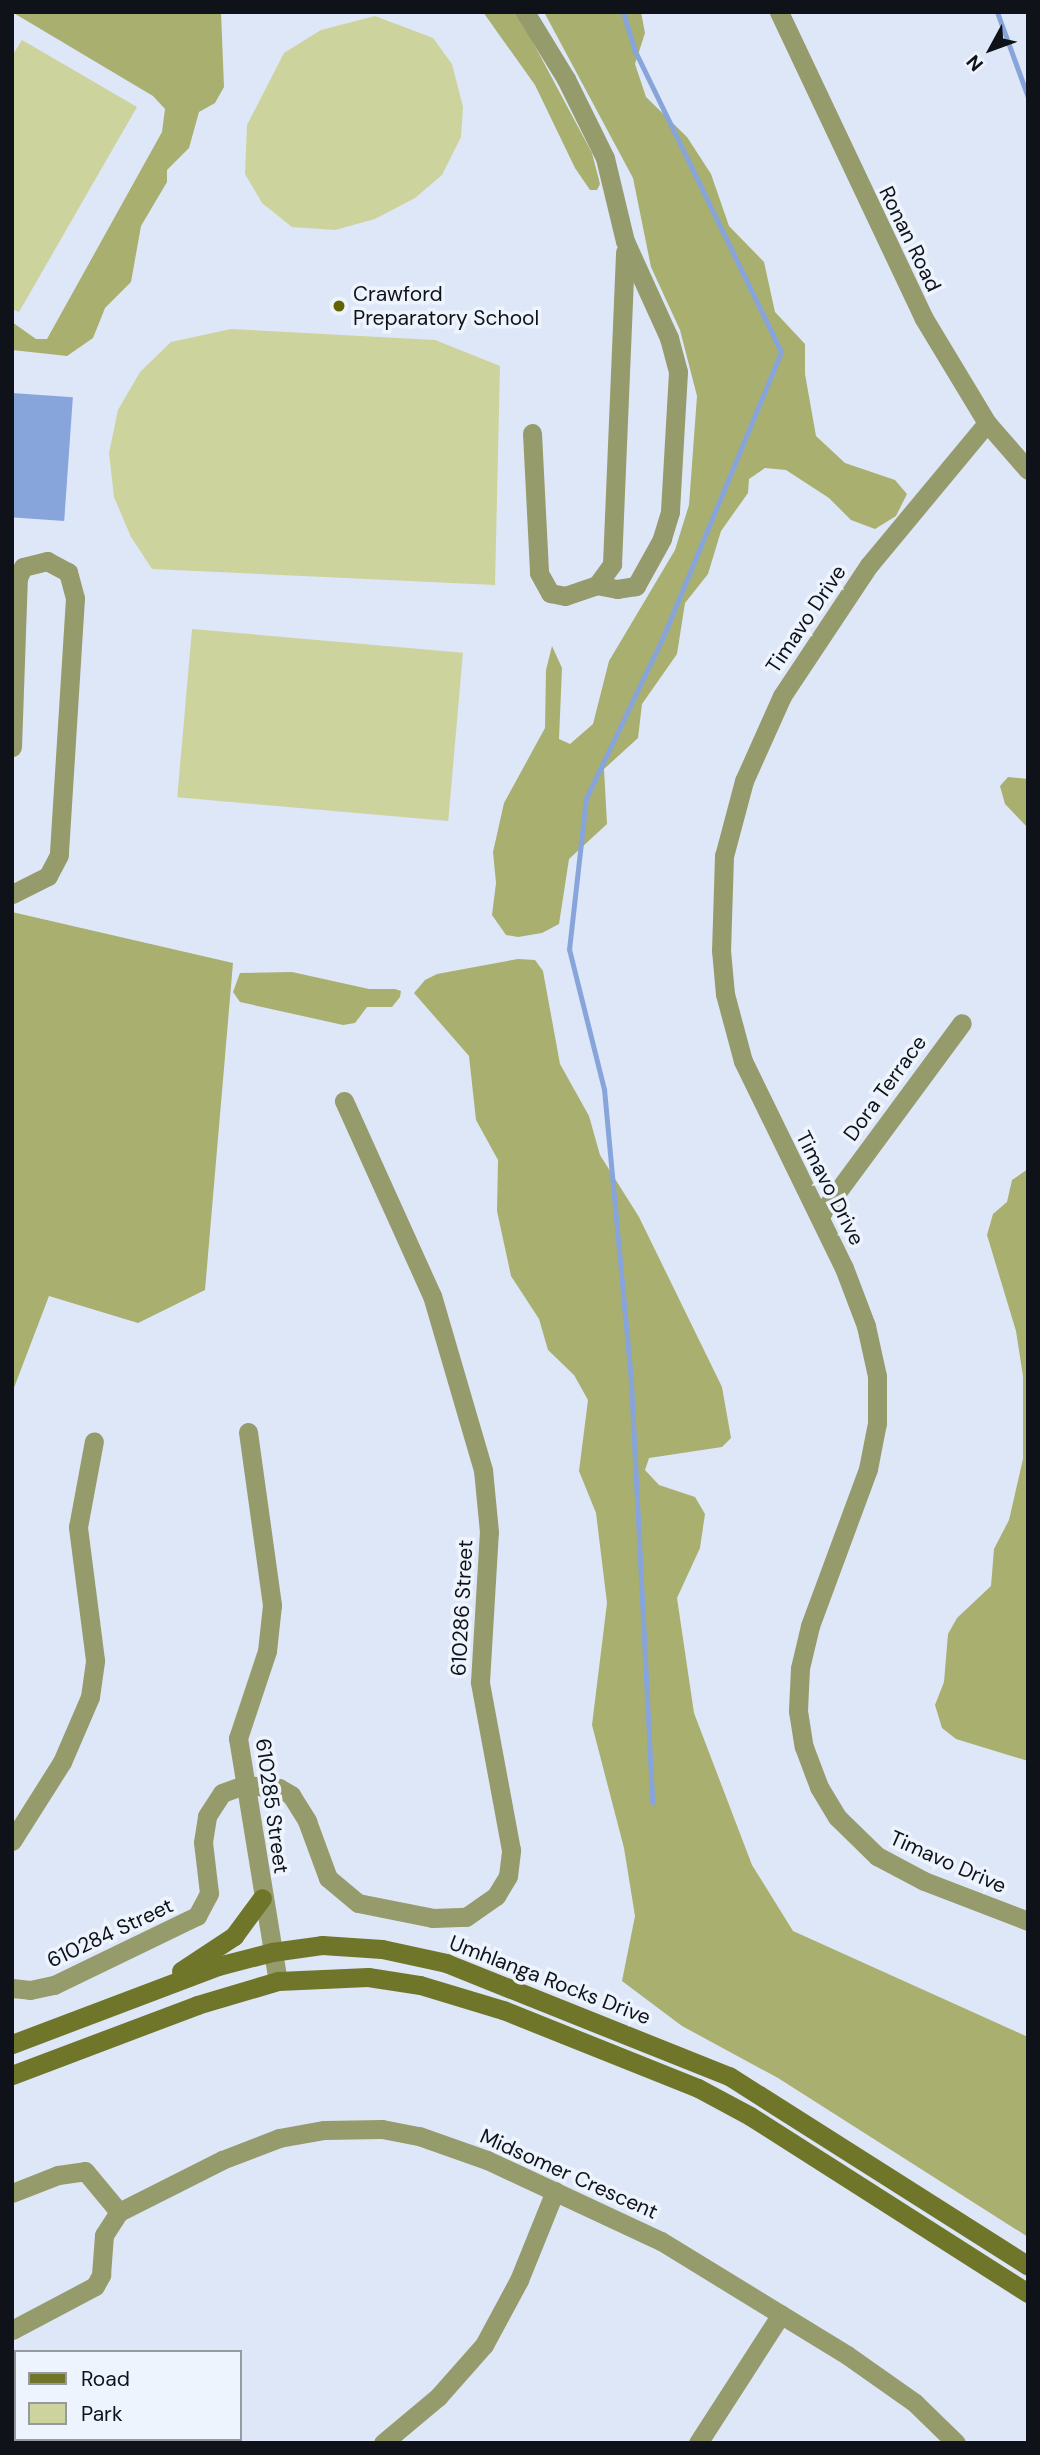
<!DOCTYPE html>
<html>
<head>
<meta charset="utf-8">
<style>
	body { margin:0 }
	#map { position:relative; width:1040px; height:2455px; overflow:hidden; background:#dde7f8; font-family:"DM Sans",sans-serif }
	div>[style] { position:absolute }
	[style*='--x'] { left:calc(var(--x)*1px); top:calc(var(--y)*1px); width:calc(var(--w)*1px); rotate:calc(var(--a)*1deg) }
	.green>* { inset:0; background:#cdd39c; transform-origin:0 0 }
	.forest>* { inset:0; background:#a9af6f }
	.water>* { inset:0; background:#88a5db; transform-origin:0 0 }
	.stream>* { height:5px; margin:-2.5px; padding:0 2.5px; transform-origin:2.5px; border-radius:2.5px; background:#88a5db }
	.minor>* { height:19px; margin:-9.5px; padding:0 9.5px; transform-origin:9.5px; border-radius:9.5px; background:#969b6c }
	.secondary>* { height:19px; margin:-9.5px; padding:0 9.5px; transform-origin:9.5px; border-radius:9.5px; background:#707629 }
	.dots>* { width:19px; height:19px; translate:-50% -50%; box-sizing:border-box; border:4px solid #eef4fe; border-radius:50% }
	span { translate:-50% -50%; white-space:nowrap; text-align:center; line-height:1.15; -webkit-text-stroke:7px #eef4fe; paint-order:stroke }
	.street-label { font-size:21px; color:#0f1218 }
	.poi-label { font-size:21px; color:#0f1218 }
	.left { translate:0 -50%; text-align:left }
	.frame { position:absolute; inset:0; border:14px solid #0f1218; pointer-events:none }
	.legend { position:absolute; left:14px; top:2350px; width:228px; height:91px; box-sizing:border-box; background:#eef4fe; border:2px solid #959aa2; margin:0; padding:9px 12px; list-style:none; font-size:21px; color:#0f1218 }
	.legend li { display:flex; align-items:center; gap:14px; height:35px }
	.legend b { width:35px; border:2px solid #959aa2 }
	.north { position:absolute; left:956px; top:14px; width:70px; height:70px; -webkit-text-stroke:5px #eef4fe; paint-order:stroke; rotate:229deg; font-size:19px; font-weight:700; line-height:28px; text-align:center; color:#0f1218 }
	.north::after { content:''; display:block; margin:auto; width:24px; height:32px; background:#0f1218; clip-path:polygon(50% 0,100% 100%,50% 72%,0 100%) }
</style>
</head>
<body>
<div id="map">
	<div class="green">
		<i style="clip-path:polygon(375px 16px,433px 38px,452px 64px,463px 107px,461px 137px,442px 175px,415px 198px,375px 219px,335px 230px,292px 227px,262px 203px,245px 174px,247px 125px,284px 53px,321px 30px)"></i>
		<i style="clip-path:polygon(22px 40px,137px 107px,19px 312px,12px 309px,12px 56px)"></i>
		<i style="clip-path:polygon(231px 329px,435px 340px,500px 366px,495px 585px,152px 569px,131px 537px,114px 497px,109px 453px,118px 410px,140px 372px,171px 342px)"></i>
		<i style="left:192px;top:629px;width:272px;height:169px;rotate:5deg"></i>
	</div>
	<div class="forest">
		<i style="clip-path:polygon(12px 12px,221px 12px,224px 87px,215px 103px,199px 112px,189px 148px,167px 170px,167px 182px,141px 226px,131px 282px,105px 308px,93px 338px,67px 356px,12px 350px,12px 322px,36px 339px,47px 339px,162px 132px,165px 109px,153px 96px)"></i>
		<i style="clip-path:polygon(483px 12px,515px 12px,520px 18px,592px 153px,600px 184px,597px 190px,590px 190px,575px 168px,535px 85px)"></i>
		<i style="clip-path:polygon(544px 12px,641px 12px,645px 33px,635px 64px,646px 97px,687px 137px,711px 174px,729px 226px,764px 262px,775px 312px,805px 344px,805px 374px,816px 436px,845px 463px,895px 480px,907px 494px,896px 516px,875px 529px,851px 520px,829px 498px,786px 470px,765px 468px,749px 479px,748px 493px,721px 531px,708px 574px,685px 603px,677px 654px,642px 704px,638px 738px,604px 769px,607px 824px,569px 859px,559px 924px,542px 933px,518px 937px,506px 935px,492px 915px,496px 883px,493px 852px,504px 803px,545px 728px,546px 670px,552px 646px,562px 668px,559px 739px,570px 744px,593px 724px,609px 661px,675px 550px,689px 505px,697px 396px,680px 330px,651px 267px,633px 178px)"></i>
		<i style="clip-path:polygon(1008px 777px,1028px 779px,1028px 828px,1005px 804px,1000px 786px)"></i>
		<i style="clip-path:polygon(12px 912px,233px 963px,205px 1290px,138px 1323px,49px 1296px,12px 1393px)"></i>
		<i style="clip-path:polygon(518px 959px,535px 960px,543px 971px,560px 1064px,589px 1116px,600px 1155px,639px 1217px,722px 1387px,731px 1438px,722px 1447px,649px 1458px,645px 1470px,659px 1485px,695px 1497px,705px 1514px,700px 1548px,677px 1598px,694px 1713px,752px 1865px,793px 1931px,1028px 2037px,1028px 2237px,778px 2078px,682px 2026px,622px 1981px,635px 1916px,624px 1848px,592px 1725px,607px 1603px,596px 1513px,579px 1471px,588px 1400px,574px 1375px,548px 1350px,539px 1319px,511px 1276px,497px 1211px,498px 1160px,476px 1120px,469px 1056px,414px 993px,425px 980px,437px 974px)"></i>
		<i style="clip-path:polygon(292px 972px,369px 989px,395px 989px,401px 991px,400px 997px,392px 1007px,367px 1007px,355px 1023px,343px 1025px,240px 1002px,233px 992px,240px 973px)"></i>
		<i style="clip-path:polygon(1028px 1169px,1028px 1761px,956px 1739px,942px 1728px,935px 1705px,944px 1682px,948px 1634px,957px 1618px,991px 1586px,994px 1549px,1009px 1520px,1023px 1459px,1023px 1376px,1016px 1331px,987px 1235px,993px 1214px,1007px 1202px,1012px 1180px)"></i>
	</div>
	<div class="water">
		<i style="left:12px;top:393px;width:61px;height:124px;rotate:4deg"></i>
	</div>
	<div class="stream">
		<i style="--x:623;--y:12;--w:39;--a:73"></i>
		<i style="--x:634;--y:49;--w:337;--a:64.1"></i>
		<i style="--x:781;--y:352;--w:311;--a:112.5"></i>
		<i style="--x:662;--y:639;--w:176;--a:115.5"></i>
		<i style="--x:586;--y:798;--w:152;--a:96.4"></i>
		<i style="--x:569;--y:949;--w:144;--a:76"></i>
		<i style="--x:604;--y:1089;--w:294;--a:84.7"></i>
		<i style="--x:631;--y:1382;--w:421;--a:87.1"></i>
		<i style="--x:997;--y:12;--w:90;--a:70"></i>
	</div>
	<div class="minor">
		<i style="--x:525;--y:12;--w:79;--a:58.5"></i>
		<i style="--x:566;--y:79;--w:88;--a:63.7"></i>
		<i style="--x:605;--y:158;--w:85;--a:76.5"></i>
		<i style="--x:625;--y:241;--w:107;--a:65.6"></i>
		<i style="--x:669;--y:338;--w:35;--a:75"></i>
		<i style="--x:678;--y:372;--w:140;--a:93.3"></i>
		<i style="--x:670;--y:512;--w:28;--a:107"></i>
		<i style="--x:662;--y:539;--w:54;--a:119"></i>
		<i style="--x:636;--y:586;--w:19;--a:171"></i>
		<i style="--x:617;--y:589;--w:20;--a:-169"></i>
		<i style="--x:779;--y:12;--w:337;--a:64.7"></i>
		<i style="--x:923;--y:317;--w:124;--a:58.9"></i>
		<i style="--x:987;--y:423;--w:62;--a:48.9"></i>
		<i style="--x:987;--y:423;--w:185;--a:129.7"></i>
		<i style="--x:869;--y:565;--w:157;--a:123.6"></i>
		<i style="--x:782;--y:696;--w:93;--a:114.1"></i>
		<i style="--x:744;--y:781;--w:78;--a:104.9"></i>
		<i style="--x:724;--y:856;--w:94;--a:91.8"></i>
		<i style="--x:721;--y:950;--w:44;--a:84.8"></i>
		<i style="--x:725;--y:994;--w:69;--a:75"></i>
		<i style="--x:743;--y:1061;--w:230;--a:64"></i>
		<i style="--x:844;--y:1268;--w:62;--a:69.2"></i>
		<i style="--x:866;--y:1326;--w:51;--a:77.6"></i>
		<i style="--x:877;--y:1376;--w:47;--a:90"></i>
		<i style="--x:877;--y:1423;--w:47;--a:101.1"></i>
		<i style="--x:868;--y:1469;--w:167;--a:110.3"></i>
		<i style="--x:810;--y:1626;--w:43;--a:103.4"></i>
		<i style="--x:800;--y:1668;--w:43;--a:92.7"></i>
		<i style="--x:798;--y:1711;--w:36;--a:81"></i>
		<i style="--x:804;--y:1747;--w:43;--a:69.4"></i>
		<i style="--x:819;--y:1787;--w:35;--a:59"></i>
		<i style="--x:837;--y:1817;--w:56;--a:44.3"></i>
		<i style="--x:877;--y:1856;--w:53;--a:28"></i>
		<i style="--x:924;--y:1881;--w:111;--a:21"></i>
		<i style="--x:532;--y:433;--w:140;--a:87.1"></i>
		<i style="--x:539;--y:573;--w:23;--a:61"></i>
		<i style="--x:550;--y:593;--w:15;--a:11"></i>
		<i style="--x:565;--y:596;--w:34;--a:-19"></i>
		<i style="--x:597;--y:585;--w:26;--a:-54"></i>
		<i style="--x:612;--y:564;--w:312;--a:-87.6"></i>
		<i style="--x:12;--y:747;--w:169;--a:-88"></i>
		<i style="--x:18;--y:578;--w:12;--a:-66"></i>
		<i style="--x:23;--y:567;--w:25;--a:-14"></i>
		<i style="--x:47;--y:561;--w:24;--a:28"></i>
		<i style="--x:68;--y:572;--w:27;--a:75"></i>
		<i style="--x:75;--y:598;--w:257;--a:93.6"></i>
		<i style="--x:59;--y:855;--w:24;--a:118"></i>
		<i style="--x:48;--y:876;--w:40;--a:153.4"></i>
		<i style="--x:821;--y:1214;--w:237;--a:-53.6"></i>
		<i style="--x:248;--y:1432;--w:175;--a:82.1"></i>
		<i style="--x:272;--y:1605;--w:46;--a:96.2"></i>
		<i style="--x:267;--y:1651;--w:92;--a:108.4"></i>
		<i style="--x:238;--y:1738;--w:246;--a:80.7"></i>
		<i style="--x:12;--y:1841;--w:93;--a:-57.7"></i>
		<i style="--x:62;--y:1762;--w:71;--a:-66.7"></i>
		<i style="--x:90;--y:1697;--w:37;--a:-82"></i>
		<i style="--x:95;--y:1660;--w:134;--a:-97.3"></i>
		<i style="--x:78;--y:1527;--w:87;--a:-79.5"></i>
		<i style="--x:12;--y:1988;--w:18;--a:6"></i>
		<i style="--x:30;--y:1990;--w:25;--a:-12"></i>
		<i style="--x:54;--y:1985;--w:159;--a:-25.8"></i>
		<i style="--x:197;--y:1916;--w:26;--a:-62"></i>
		<i style="--x:209;--y:1893;--w:51;--a:-96.7"></i>
		<i style="--x:203;--y:1842;--w:26;--a:-81"></i>
		<i style="--x:207;--y:1816;--w:27;--a:-57"></i>
		<i style="--x:222;--y:1793;--w:23;--a:-20"></i>
		<i style="--x:244;--y:1785;--w:35;--a:5"></i>
		<i style="--x:279;--y:1788;--w:14;--a:30"></i>
		<i style="--x:291;--y:1795;--w:31;--a:58"></i>
		<i style="--x:307;--y:1821;--w:61;--a:69.8"></i>
		<i style="--x:328;--y:1878;--w:39;--a:40"></i>
		<i style="--x:358;--y:1903;--w:76;--a:11.3"></i>
		<i style="--x:433;--y:1918;--w:33;--a:-2"></i>
		<i style="--x:466;--y:1917;--w:37;--a:-35"></i>
		<i style="--x:496;--y:1896;--w:23;--a:-59"></i>
		<i style="--x:508;--y:1876;--w:26;--a:-83"></i>
		<i style="--x:511;--y:1850;--w:171;--a:-100.5"></i>
		<i style="--x:480;--y:1682;--w:150;--a:-86.6"></i>
		<i style="--x:489;--y:1532;--w:62;--a:-95.5"></i>
		<i style="--x:483;--y:1470;--w:181;--a:-106.3"></i>
		<i style="--x:432;--y:1296;--w:214;--a:-114.3"></i>
		<i style="--x:12;--y:2193;--w:49;--a:-21.4"></i>
		<i style="--x:58;--y:2175;--w:27;--a:-8"></i>
		<i style="--x:85;--y:2171;--w:53;--a:50.3"></i>
		<i style="--x:12;--y:2330;--w:94;--a:-27.9"></i>
		<i style="--x:95;--y:2286;--w:13;--a:-61"></i>
		<i style="--x:101;--y:2275;--w:40;--a:-85.7"></i>
		<i style="--x:104;--y:2235;--w:27;--a:-57"></i>
		<i style="--x:119;--y:2212;--w:115;--a:-26.8"></i>
		<i style="--x:222;--y:2160;--w:61;--a:-21.1"></i>
		<i style="--x:279;--y:2138;--w:46;--a:-10.1"></i>
		<i style="--x:324;--y:2130;--w:58;--a:-1"></i>
		<i style="--x:382;--y:2129;--w:38;--a:11"></i>
		<i style="--x:419;--y:2136;--w:72;--a:19.4"></i>
		<i style="--x:487;--y:2160;--w:192;--a:25"></i>
		<i style="--x:661;--y:2241;--w:218;--a:31.5"></i>
		<i style="--x:847;--y:2355;--w:83;--a:35.2"></i>
		<i style="--x:915;--y:2403;--w:57;--a:44.3"></i>
		<i style="--x:133;--y:2443;--w:4;--a:-63"></i>
		<i style="--x:383;--y:2443;--w:72;--a:-39.9"></i>
		<i style="--x:438;--y:2397;--w:69;--a:-48.5"></i>
		<i style="--x:484;--y:2345;--w:74;--a:-61.7"></i>
		<i style="--x:519;--y:2280;--w:96;--a:-68"></i>
		<i style="--x:698;--y:2443;--w:153;--a:-57.2"></i>
	</div>
	<div class="secondary">
		<i style="--x:181;--y:1971;--w:64;--a:-33.4"></i>
		<i style="--x:234;--y:1936;--w:47;--a:-53.6"></i>
		<i style="--x:12;--y:2044;--w:220;--a:-20.7"></i>
		<i style="--x:218;--y:1966;--w:56;--a:-14.5"></i>
		<i style="--x:272;--y:1952;--w:50;--a:-8"></i>
		<i style="--x:322;--y:1945;--w:60;--a:3.8"></i>
		<i style="--x:382;--y:1949;--w:66;--a:12.3"></i>
		<i style="--x:446;--y:1963;--w:305;--a:21.8"></i>
		<i style="--x:729;--y:2076;--w:354;--a:32.4"></i>
		<i style="--x:12;--y:2075;--w:198;--a:-20.7"></i>
		<i style="--x:197;--y:2005;--w:84;--a:-16.5"></i>
		<i style="--x:278;--y:1981;--w:90;--a:-2.5"></i>
		<i style="--x:368;--y:1977;--w:53;--a:8.7"></i>
		<i style="--x:420;--y:1985;--w:87;--a:16.8"></i>
		<i style="--x:503;--y:2010;--w:210;--a:21.8"></i>
		<i style="--x:698;--y:2088;--w:59;--a:28.3"></i>
		<i style="--x:750;--y:2116;--w:330;--a:32.5"></i>
	</div>
	<div class="dots">
		<i style="left:339px;top:306px;background:#606502"></i>
	</div>
	<div class="street-label">
		<span style="left:910px;top:239px;rotate:64deg">Ronan Road</span>
		<span style="left:806px;top:619px;rotate:-56deg">Timavo Drive</span>
		<span style="left:885px;top:1088px;rotate:-54deg">Dora Terrace</span>
		<span style="left:830px;top:1188px;rotate:63deg">Timavo Drive</span>
		<span style="left:462px;top:1608px;rotate:-87deg">610286 Street</span>
		<span style="left:272px;top:1806px;rotate:82deg">610285 Street</span>
		<span style="left:948px;top:1862px;rotate:24deg">Timavo Drive</span>
		<span style="left:110px;top:1933px;rotate:-25deg">610284 Street</span>
		<span style="left:550px;top:1980px;rotate:21deg">Umhlanga Rocks Drive</span>
		<span style="left:569px;top:2174px;rotate:24deg">Midsomer Crescent</span>
	</div>
	<div class="poi-label">
		<span class="left" style="left:353px;top:306px">Crawford<br>Preparatory School</span>
	</div>
	<div class="frame"></div>
	<ul class="legend">
	<li><b style="height:9px;background:#707629"></b>Road</li>
	<li><b style="height:19px;background:#cdd39c"></b>Park</li>
	</ul>
	<div class="north">N</div>
</div>
</body>
</html>
